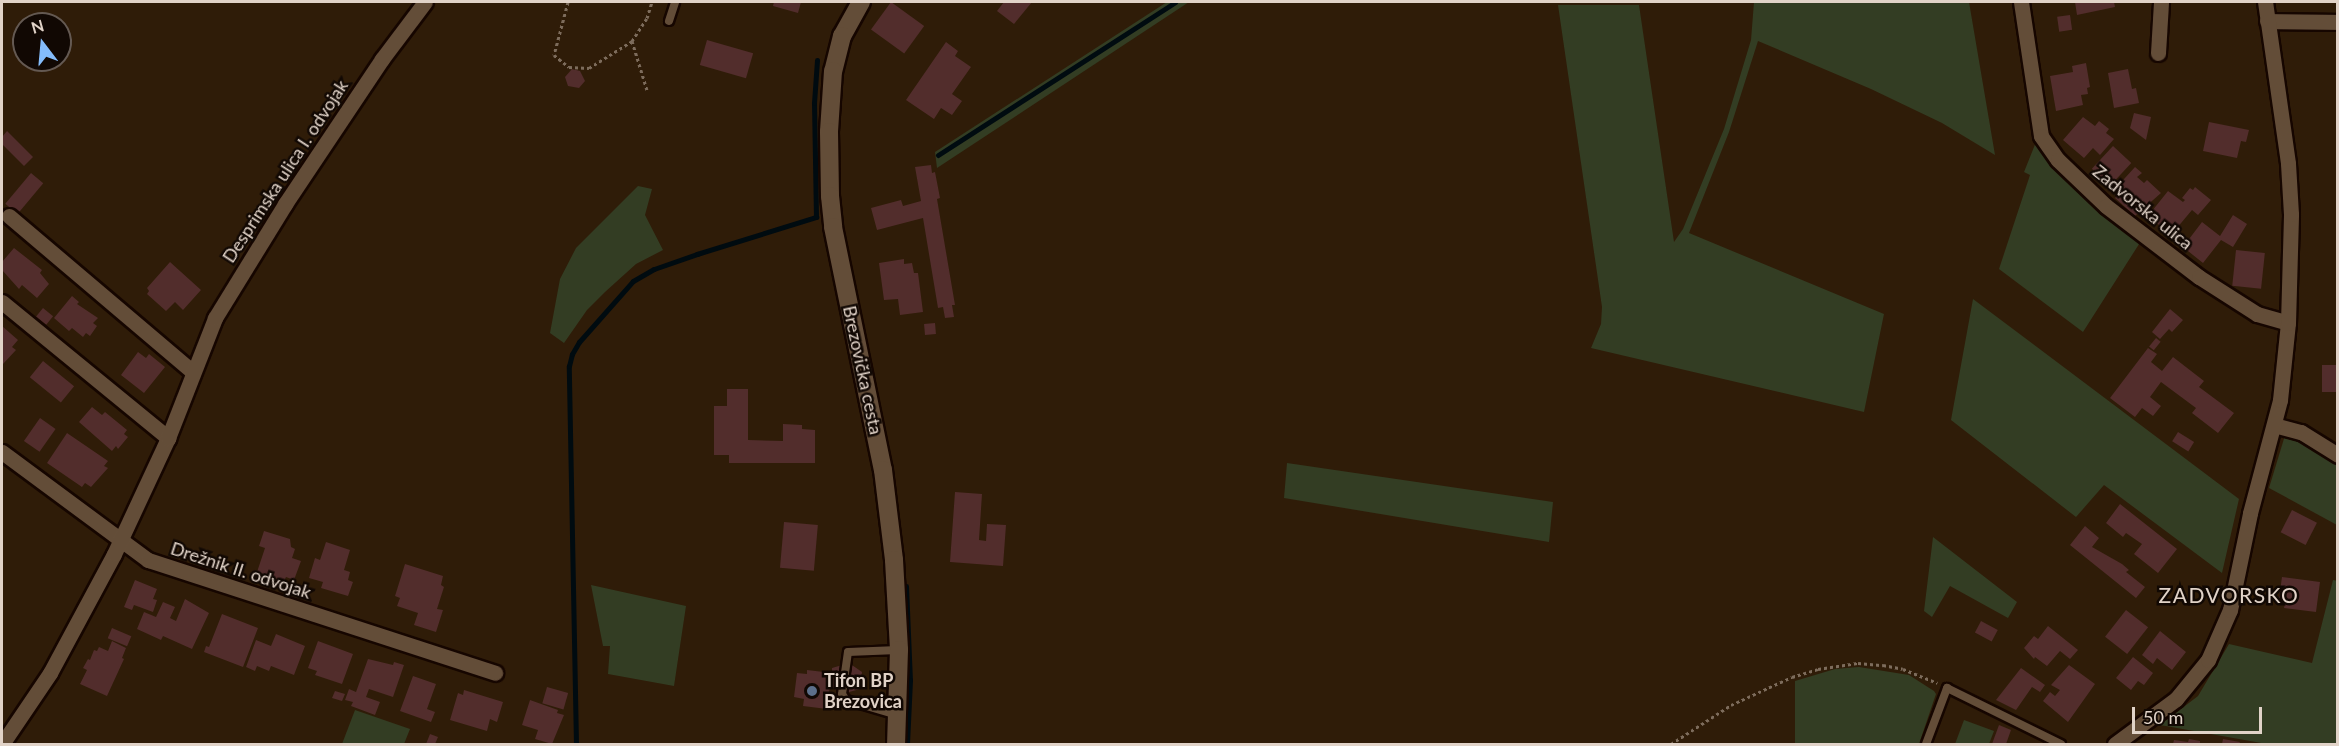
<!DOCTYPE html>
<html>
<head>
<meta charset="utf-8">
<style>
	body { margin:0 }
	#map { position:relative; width:2339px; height:746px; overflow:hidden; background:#2f1c08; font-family:Lato,sans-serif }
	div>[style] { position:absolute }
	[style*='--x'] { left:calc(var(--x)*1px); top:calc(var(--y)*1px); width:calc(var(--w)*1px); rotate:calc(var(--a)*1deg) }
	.green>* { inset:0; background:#333d23 }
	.stream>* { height:5px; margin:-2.5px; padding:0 2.5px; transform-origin:2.5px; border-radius:2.5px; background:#000b10 }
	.building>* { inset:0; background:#522d2c; transform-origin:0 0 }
	.path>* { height:3px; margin-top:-1.5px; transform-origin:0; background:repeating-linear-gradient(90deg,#7d6c5c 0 3px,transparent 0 6px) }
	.roads { filter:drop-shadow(2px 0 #160600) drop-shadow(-2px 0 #160600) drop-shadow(0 2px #160600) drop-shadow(0 -2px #160600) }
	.service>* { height:8px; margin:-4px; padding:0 4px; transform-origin:4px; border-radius:4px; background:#634d38 }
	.minor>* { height:15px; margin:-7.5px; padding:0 7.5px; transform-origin:7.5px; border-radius:7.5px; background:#634d38 }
	.secondary>* { height:18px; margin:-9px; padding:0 9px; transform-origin:9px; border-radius:9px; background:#634d38 }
	.dots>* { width:16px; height:16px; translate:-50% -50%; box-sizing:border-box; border:3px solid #110803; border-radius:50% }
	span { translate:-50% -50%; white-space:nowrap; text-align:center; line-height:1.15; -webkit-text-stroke:5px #110803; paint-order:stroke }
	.street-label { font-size:18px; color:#e1d3c8 }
	.poi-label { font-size:18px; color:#e1d3c8; font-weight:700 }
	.left { translate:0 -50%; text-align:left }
	.quarter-label { font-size:21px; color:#e1d3c8; letter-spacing:1.5px }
	.frame { position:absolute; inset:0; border:3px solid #e1d3c8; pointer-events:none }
	.north { position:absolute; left:12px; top:12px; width:60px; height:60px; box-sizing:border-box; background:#110803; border:2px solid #645952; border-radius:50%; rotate:344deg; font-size:16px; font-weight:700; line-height:24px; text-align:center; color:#e1d3c8 }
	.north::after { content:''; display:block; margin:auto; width:21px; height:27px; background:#84bcfb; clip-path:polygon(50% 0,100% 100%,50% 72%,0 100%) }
	.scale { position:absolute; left:2132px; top:707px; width:130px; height:27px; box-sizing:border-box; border:3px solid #e1d3c8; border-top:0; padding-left:8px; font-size:18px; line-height:21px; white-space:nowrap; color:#e1d3c8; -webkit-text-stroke:4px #110803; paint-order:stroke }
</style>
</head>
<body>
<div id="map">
	<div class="green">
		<i style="clip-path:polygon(1167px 2px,1189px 2px,937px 168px,935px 152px)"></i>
		<i style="clip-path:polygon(1754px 2px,1969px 2px,1995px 155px,1942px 123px,1871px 89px,1758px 41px,1729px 132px,1689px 233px,1884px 314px,1864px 412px,1591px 348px,1601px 324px,1602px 307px,1558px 5px,1639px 5px,1674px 242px,1683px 229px,1724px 129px,1751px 40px)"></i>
		<i style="clip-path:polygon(2036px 142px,2141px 241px,2083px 332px,1999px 269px,2030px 175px,2024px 172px)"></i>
		<i style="clip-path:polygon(638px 186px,652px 189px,645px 215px,663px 250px,636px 264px,605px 292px,587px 310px,564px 343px,550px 333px,560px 279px,576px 248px)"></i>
		<i style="clip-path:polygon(1973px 299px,2239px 499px,2222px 573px,2104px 485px,2076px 517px,1951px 420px)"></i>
		<i style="clip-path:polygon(2286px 432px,2293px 433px,2337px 461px,2337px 525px,2269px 488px)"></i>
		<i style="clip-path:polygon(1287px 463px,1553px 502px,1549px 542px,1284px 498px)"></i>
		<i style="clip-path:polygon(1933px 537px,2017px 602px,2008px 618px,1950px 586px,1932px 617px,1924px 611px)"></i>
		<i style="clip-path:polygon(2333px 580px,2338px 581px,2337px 744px,2267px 744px,2160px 725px,2198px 696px,2229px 644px,2312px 663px)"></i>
		<i style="clip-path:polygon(591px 585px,686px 606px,674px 686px,608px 674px,610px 646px,603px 646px)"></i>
		<i style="clip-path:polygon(1859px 667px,1909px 675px,1934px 691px,1936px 694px,1919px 744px,1795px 744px,1795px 681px,1835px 669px)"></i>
		<i style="clip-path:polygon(355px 710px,410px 729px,404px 744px,342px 744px)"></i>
		<i style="clip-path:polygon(1964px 720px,1994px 731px,1989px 744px,1955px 744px)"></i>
	</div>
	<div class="stream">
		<i style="--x:938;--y:155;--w:282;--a:-32.8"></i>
		<i style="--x:906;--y:586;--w:94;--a:87.6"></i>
		<i style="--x:910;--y:680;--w:64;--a:92.7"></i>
		<i style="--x:576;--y:744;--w:378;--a:-91.1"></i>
		<i style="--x:569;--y:366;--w:12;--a:-76"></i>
		<i style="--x:572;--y:354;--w:14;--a:-60"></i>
		<i style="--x:579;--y:342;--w:81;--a:-48.5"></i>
		<i style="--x:633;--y:281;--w:24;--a:-30"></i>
		<i style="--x:654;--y:269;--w:46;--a:-19.2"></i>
		<i style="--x:697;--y:254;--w:125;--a:-17.3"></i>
		<i style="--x:816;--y:217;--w:114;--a:-91"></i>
		<i style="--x:814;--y:103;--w:43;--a:-86"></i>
	</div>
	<div class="building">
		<i style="clip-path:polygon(774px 2px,801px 2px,798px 13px,773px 6px)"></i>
		<i style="left:891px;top:2px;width:41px;height:34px;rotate:36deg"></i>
		<i style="clip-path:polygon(1004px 2px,1032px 2px,1014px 24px,997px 11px)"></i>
		<i style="clip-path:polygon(2075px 2px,2114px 2px,2115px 7px,2077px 15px)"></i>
		<i style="left:2070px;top:15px;width:15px;height:13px;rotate:82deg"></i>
		<i style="left:707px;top:40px;width:48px;height:26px;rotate:16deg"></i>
		<i style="clip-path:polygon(946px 42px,958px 51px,955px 56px,971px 67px,952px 94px,962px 101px,952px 115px,941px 108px,934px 119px,906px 100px)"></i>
		<i style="clip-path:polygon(2086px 63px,2090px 87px,2087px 88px,2088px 94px,2081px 95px,2083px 105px,2056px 111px,2050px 76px,2073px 72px,2072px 66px)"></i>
		<i style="clip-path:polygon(572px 69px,580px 71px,585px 81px,579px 88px,568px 86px,565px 77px)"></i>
		<i style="clip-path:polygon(2128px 69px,2132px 89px,2136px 88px,2139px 103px,2114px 108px,2108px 73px)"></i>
		<i style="clip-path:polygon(2134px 113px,2151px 117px,2146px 140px,2130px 128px)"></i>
		<i style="clip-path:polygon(2083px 117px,2095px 126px,2099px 121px,2109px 129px,2106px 133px,2114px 139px,2100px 155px,2093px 148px,2084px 158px,2063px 140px)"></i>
		<i style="clip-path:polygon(2209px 122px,2249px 130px,2246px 142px,2241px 141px,2237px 158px,2203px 151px)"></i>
		<i style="clip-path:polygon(7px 131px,33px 157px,24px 166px,2px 144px,2px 137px)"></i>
		<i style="left:2113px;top:146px;width:25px;height:31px;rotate:43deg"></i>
		<i style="clip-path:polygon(931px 165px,932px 173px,935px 172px,940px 198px,937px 199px,955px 305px,952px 305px,954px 317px,945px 318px,943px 307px,938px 308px,923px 218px,877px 230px,871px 208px,901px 200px,903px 206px,921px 201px,915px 167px)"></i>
		<i style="clip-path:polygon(2135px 167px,2142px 173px,2137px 177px,2144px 183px,2147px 180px,2161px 193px,2135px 216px,2115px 198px,2118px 194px,2114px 190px)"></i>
		<i style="left:31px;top:173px;width:16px;height:40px;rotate:40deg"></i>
		<i style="clip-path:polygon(2195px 187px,2211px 200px,2198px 215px,2192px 210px,2171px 235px,2148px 216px,2168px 191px,2183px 202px,2185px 200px,2182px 198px,2190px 188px,2193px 190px)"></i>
		<i style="clip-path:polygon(2233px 215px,2247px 224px,2233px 247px,2221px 240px,2203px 263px,2183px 247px,2202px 222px,2220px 236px)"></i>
		<i style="clip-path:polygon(14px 248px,42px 270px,40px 273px,49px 284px,37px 298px,22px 285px,19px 289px,2px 270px,2px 262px)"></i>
		<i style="left:2236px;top:250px;width:29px;height:36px;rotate:6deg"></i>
		<i style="clip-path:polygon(904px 259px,904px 264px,912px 263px,914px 273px,918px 273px,923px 312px,900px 315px,898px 299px,884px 300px,879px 263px)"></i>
		<i style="clip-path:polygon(170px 262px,201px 290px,183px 310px,175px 302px,166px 311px,147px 294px,149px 291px,147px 288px)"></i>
		<i style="clip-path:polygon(72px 296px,79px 302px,77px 304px,98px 318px,93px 323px,97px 326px,90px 336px,86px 333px,83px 337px,72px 328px,69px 331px,54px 318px)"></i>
		<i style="left:43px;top:308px;width:13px;height:11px;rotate:39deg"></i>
		<i style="clip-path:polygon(2170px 309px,2183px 320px,2172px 332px,2169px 329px,2160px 339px,2152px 332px)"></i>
		<i style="left:935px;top:323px;width:11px;height:11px;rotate:85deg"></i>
		<i style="clip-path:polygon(2px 326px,18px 340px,12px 347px,16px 350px,3px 364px)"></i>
		<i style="left:2156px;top:338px;width:6px;height:11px;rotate:39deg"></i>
		<i style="clip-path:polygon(2148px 348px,2157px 354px,2151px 362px,2162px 371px,2173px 357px,2204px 381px,2199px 387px,2234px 413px,2218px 433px,2192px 413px,2196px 408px,2161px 382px,2150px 397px,2161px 406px,2153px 416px,2142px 408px,2135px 417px,2110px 398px)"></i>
		<i style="clip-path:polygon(138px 352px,146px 358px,149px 354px,165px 367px,144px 393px,121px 375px)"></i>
		<i style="left:43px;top:361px;width:40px;height:21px;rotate:39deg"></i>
		<i style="left:2322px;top:365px;width:16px;height:27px"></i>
		<i style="clip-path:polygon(727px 389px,748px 389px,748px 440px,783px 441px,783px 424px,802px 425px,802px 429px,815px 430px,815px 463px,729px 463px,729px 455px,714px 455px,714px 406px,727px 406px)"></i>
		<i style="clip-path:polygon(92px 407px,102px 415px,105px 412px,127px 430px,124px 434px,128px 437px,118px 449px,116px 446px,112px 451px,79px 422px)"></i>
		<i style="left:40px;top:418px;width:19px;height:28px;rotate:35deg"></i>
		<i style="left:2178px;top:432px;width:19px;height:11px;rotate:32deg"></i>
		<i style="clip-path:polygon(67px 433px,108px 461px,104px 466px,108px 468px,91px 487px,85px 483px,82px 487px,47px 463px)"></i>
		<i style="clip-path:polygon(955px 492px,982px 494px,979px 540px,986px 541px,987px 524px,1006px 525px,1003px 566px,950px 562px)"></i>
		<i style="clip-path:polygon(2120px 504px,2177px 549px,2158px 573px,2134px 554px,2142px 544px,2126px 533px,2123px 537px,2106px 523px)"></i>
		<i style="left:2292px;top:510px;width:28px;height:25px;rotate:27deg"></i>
		<i style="left:784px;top:522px;width:34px;height:46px;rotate:5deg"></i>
		<i style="clip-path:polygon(2085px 526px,2099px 538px,2092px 547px,2122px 564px,2129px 570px,2126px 572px,2145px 587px,2136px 598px,2070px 545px)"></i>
		<i style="clip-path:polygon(264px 531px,290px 539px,291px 547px,295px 549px,292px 558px,301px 561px,294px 580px,286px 577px,284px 581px,257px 572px,265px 548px,259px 546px)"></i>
		<i style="clip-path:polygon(326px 542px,350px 550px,344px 570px,350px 572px,348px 580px,353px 582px,348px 596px,321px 588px,323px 582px,309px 578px,315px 558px,320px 560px)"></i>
		<i style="clip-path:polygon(405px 564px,443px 576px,441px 585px,444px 587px,437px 609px,443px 610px,436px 632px,414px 625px,418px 613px,397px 606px,400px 598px,395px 596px)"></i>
		<i style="clip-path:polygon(2282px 577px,2320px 582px,2316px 612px,2284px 608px,2286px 598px,2279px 598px)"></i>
		<i style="clip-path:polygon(135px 580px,157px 589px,153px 599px,157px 600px,153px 612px,134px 605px,132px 610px,124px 607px)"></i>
		<i style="clip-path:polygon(185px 599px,209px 613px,192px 649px,163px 636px,161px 640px,137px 629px,144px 612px,156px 617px,163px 602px,175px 607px,170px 618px,176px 621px)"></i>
		<i style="left:2126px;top:610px;width:28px;height:34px;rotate:38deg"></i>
		<i style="clip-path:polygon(222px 614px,258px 628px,243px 667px,204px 652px,206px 646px,209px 647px)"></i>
		<i style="left:1981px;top:621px;width:19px;height:13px;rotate:28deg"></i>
		<i style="clip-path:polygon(2048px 626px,2078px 650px,2070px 659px,2060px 651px,2047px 666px,2035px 657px,2034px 659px,2024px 648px,2034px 636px,2038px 639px)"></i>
		<i style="left:112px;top:628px;width:21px;height:11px;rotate:23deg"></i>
		<i style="clip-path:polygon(2160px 631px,2186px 652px,2172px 670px,2157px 658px,2153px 664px,2142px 655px)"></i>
		<i style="clip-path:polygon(276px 634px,305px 646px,294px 675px,271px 666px,269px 671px,257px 666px,255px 671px,246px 667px,256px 640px,271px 646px)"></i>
		<i style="clip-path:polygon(112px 641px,126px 648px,122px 658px,124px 659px,107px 696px,80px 684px,87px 670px,83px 668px,88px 659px,90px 660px,94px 650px,97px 651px,99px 647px,108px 651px)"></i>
		<i style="clip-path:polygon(318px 641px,353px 654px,342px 684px,315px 675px,317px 671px,308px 668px)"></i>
		<i style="clip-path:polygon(2133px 657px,2153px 673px,2144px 685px,2138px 681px,2131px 690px,2116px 678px)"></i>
		<i style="clip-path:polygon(368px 659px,393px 665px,394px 662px,404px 665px,393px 697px,369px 689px,366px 697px,380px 702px,375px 715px,351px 706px,353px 702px,345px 700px,349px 689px,356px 692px)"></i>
		<i style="clip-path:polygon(849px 663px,862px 672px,860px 689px,842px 694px,830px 685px,827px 709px,803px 706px,804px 699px,794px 697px,797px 673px,807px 674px,807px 670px,832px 673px,832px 668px)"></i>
		<i style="clip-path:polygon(2069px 665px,2095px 684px,2068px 722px,2043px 701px,2050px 692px,2055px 696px,2060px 690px,2051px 685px)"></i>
		<i style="clip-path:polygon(2021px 668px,2045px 685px,2040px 692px,2032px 687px,2016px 710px,1996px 700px)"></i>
		<i style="clip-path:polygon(413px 676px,436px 684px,427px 709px,435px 712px,431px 722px,400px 711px)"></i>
		<i style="left:547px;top:687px;width:22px;height:17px;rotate:16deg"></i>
		<i style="clip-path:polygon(464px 690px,503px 702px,497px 722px,490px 719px,487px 731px,450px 720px,458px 693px,463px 695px)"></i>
		<i style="clip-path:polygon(335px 691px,345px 694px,342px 701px,332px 698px)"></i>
		<i style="clip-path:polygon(530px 700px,558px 710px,557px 713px,564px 715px,552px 744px,535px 739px,538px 730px,522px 725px)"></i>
		<i style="clip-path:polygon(1999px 725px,2011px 730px,2006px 744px,1992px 744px)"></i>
		<i style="clip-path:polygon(430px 734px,438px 737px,435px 744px,426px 744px)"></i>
		<i style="clip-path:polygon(2189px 739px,2200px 741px,2200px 744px,2173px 744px,2174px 740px,2188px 742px)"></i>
		<i style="clip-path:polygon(2223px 739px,2240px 742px,2239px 744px,2222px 744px)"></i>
	</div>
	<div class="path">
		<i style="--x:568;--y:2;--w:55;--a:104.8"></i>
		<i style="--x:554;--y:55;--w:19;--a:39"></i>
		<i style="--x:569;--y:67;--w:20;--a:3"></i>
		<i style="--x:589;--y:68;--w:51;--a:-32.1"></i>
		<i style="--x:632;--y:41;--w:27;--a:-57"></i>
		<i style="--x:647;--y:18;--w:17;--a:-73"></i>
		<i style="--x:632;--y:41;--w:51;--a:73"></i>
		<i style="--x:1671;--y:744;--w:72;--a:-33"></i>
		<i style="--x:1731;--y:705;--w:67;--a:-24.7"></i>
		<i style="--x:1792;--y:677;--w:27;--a:-17"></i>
		<i style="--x:1818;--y:669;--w:40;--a:-8.5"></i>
		<i style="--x:1858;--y:663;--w:25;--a:5"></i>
		<i style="--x:1883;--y:665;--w:20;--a:11"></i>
		<i style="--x:1903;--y:669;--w:37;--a:22"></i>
	</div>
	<div class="roads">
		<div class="service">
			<i style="--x:669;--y:21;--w:20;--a:-72"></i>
			<i style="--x:897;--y:715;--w:53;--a:-163.6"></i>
			<i style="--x:846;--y:700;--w:7;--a:-124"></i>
			<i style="--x:842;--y:694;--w:42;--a:-81.9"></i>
			<i style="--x:848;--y:652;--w:50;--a:-2.3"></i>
			<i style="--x:1926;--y:744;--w:60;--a:-69.4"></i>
			<i style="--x:1947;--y:688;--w:127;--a:26.2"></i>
		</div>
		<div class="minor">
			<i style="--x:2021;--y:2;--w:135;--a:81.5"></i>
			<i style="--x:2041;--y:136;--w:29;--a:55"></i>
			<i style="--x:2058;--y:160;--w:66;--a:43.8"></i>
			<i style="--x:2106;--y:206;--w:117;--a:37.4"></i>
			<i style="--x:2199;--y:277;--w:69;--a:32.5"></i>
			<i style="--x:2257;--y:314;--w:32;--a:16"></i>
			<i style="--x:2267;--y:21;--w:71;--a:0.8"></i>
			<i style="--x:2158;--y:53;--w:51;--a:-86.6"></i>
			<i style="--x:9;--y:216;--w:240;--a:40.3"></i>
			<i style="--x:2;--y:302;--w:215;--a:39.3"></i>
			<i style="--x:2274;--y:425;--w:28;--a:15"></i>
			<i style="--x:2301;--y:432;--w:44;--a:31.9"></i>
			<i style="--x:2;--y:452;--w:182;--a:36.5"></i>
			<i style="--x:148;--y:560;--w:365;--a:18"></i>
			<i style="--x:2;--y:744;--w:86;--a:-55.9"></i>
			<i style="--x:50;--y:673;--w:135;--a:-61.7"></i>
			<i style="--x:114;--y:554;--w:128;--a:-65"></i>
			<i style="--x:168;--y:438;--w:129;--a:-68.6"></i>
			<i style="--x:215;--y:318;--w:134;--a:-58.4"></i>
			<i style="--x:285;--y:204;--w:174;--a:-56.2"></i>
			<i style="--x:382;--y:59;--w:71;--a:-53"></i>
			<i style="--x:2115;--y:744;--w:76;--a:-36.4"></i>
			<i style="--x:2176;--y:699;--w:50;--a:-50.6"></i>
			<i style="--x:2208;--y:660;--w:55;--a:-66.3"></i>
			<i style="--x:2230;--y:610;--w:99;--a:-78.3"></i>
			<i style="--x:2250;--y:513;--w:117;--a:-75.1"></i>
			<i style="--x:2280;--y:400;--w:77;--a:-84.1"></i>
			<i style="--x:2288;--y:323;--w:109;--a:-88.4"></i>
			<i style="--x:2291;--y:214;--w:51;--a:-93.4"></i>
			<i style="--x:2288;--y:163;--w:163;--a:-98.1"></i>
		</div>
		<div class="secondary">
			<i style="--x:861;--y:2;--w:39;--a:119"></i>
			<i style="--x:842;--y:36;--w:36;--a:104"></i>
			<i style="--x:833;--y:71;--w:61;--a:93.8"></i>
			<i style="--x:829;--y:132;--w:64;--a:89.1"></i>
			<i style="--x:830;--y:196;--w:31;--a:84"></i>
			<i style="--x:833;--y:227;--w:248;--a:78.4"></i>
			<i style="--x:883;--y:470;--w:91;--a:83"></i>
			<i style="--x:894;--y:560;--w:90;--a:86.8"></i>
			<i style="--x:899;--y:650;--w:94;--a:91.8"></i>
		</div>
	</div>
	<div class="dots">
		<i style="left:812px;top:691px;background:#5c6f8a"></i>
	</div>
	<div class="street-label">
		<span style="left:285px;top:171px;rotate:-57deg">Desprimska ulica I. odvojak</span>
		<span style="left:2143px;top:207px;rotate:39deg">Zadvorska ulica</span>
		<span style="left:863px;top:370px;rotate:78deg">Brezovička cesta</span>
		<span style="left:241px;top:570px;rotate:18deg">Drežnik II. odvojak</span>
	</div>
	<div class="poi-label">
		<span class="left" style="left:824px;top:691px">Tifon BP<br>Brezovica</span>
	</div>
	<div class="quarter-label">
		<span style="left:2229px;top:595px">ZADVORSKO</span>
	</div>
	<div class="frame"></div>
	<div class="north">N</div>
	<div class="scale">50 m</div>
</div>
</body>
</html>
